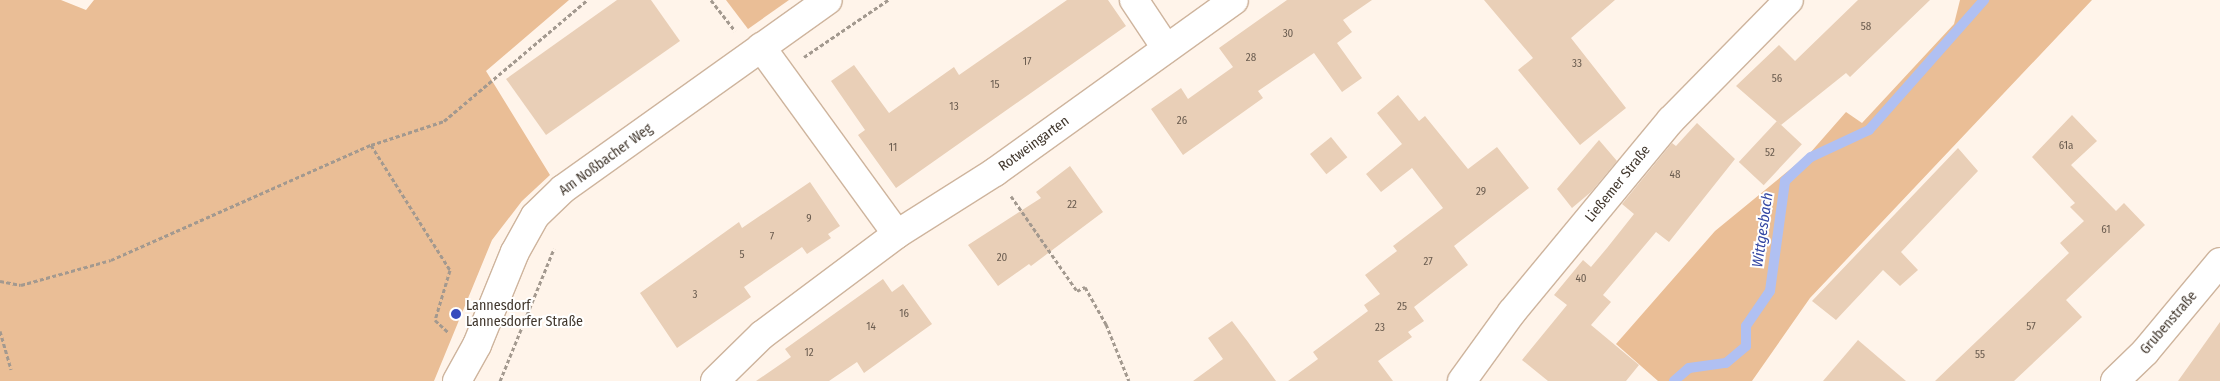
<!DOCTYPE html>
<html>
<head>
<meta charset="utf-8">
<style>
	body { margin:0 }
	#map { position:relative; width:2220px; height:381px; overflow:hidden; background:#fff4ea; font-family:"Fira Sans Condensed",sans-serif }
	div>[style] { position:absolute }
	[style*='--x'] { left:calc(var(--x)*1px); top:calc(var(--y)*1px); width:calc(var(--w)*1px); rotate:calc(var(--a)*1deg) }
	.green>* { inset:0; background:#eabe96 }
	.stream>* { height:10px; margin:-5px; padding:0 5px; transform-origin:5px; border-radius:5px; background:#b0c0f2 }
	.building>* { inset:0; background:#e9cfb7; transform-origin:0 0 }
	.path>* { height:3px; margin-top:-1.5px; transform-origin:0; background:repeating-linear-gradient(90deg,#a3998f 0 4px,transparent 0 6.5px) }
	.roads { filter:drop-shadow(1px 0 #ceb49d) drop-shadow(-1px 0 #ceb49d) drop-shadow(0 1px #ceb49d) drop-shadow(0 -1px #ceb49d) }
	.minor>* { height:28px; margin:-14px; padding:0 14px; transform-origin:14px; border-radius:14px; background:#fff }
	.dots>* { width:14px; height:14px; translate:-50% -50%; box-sizing:border-box; border:2px solid #fff; border-radius:50% }
	span { translate:-50% -50%; white-space:nowrap; text-align:center; line-height:1.15; -webkit-text-stroke:4px #fff; paint-order:stroke }
	.number-label { font-size:11px; color:#6b5d50 }
	.number-label span { -webkit-text-stroke-width:0 }
	.street-label { font-size:14px; color:#41372d }
	.poi-label { font-size:14px; color:#41372d }
	.left { translate:0 -50%; text-align:left }
	.water-label { font-size:15px; color:#3447a3; font-style:italic }
</style>
</head>
<body>
<div id="map">
	<div class="green">
		<i style="clip-path:polygon(0 0,61px 0,86px 10px,94px 0,569px 0,486px 71px,550px 175px,522px 201px,492px 240px,434px 381px,0 381px)"></i>
		<i style="clip-path:polygon(726px 0,789px 0,748px 29px)"></i>
		<i style="clip-path:polygon(1960px 0,2092px 0,1810px 298px,1752px 381px,1658px 381px,1616px 344px,1715px 231px,1810px 153px,1846px 112px,1862px 123px,1954px 24px)"></i>
	</div>
	<div class="stream">
		<i style="--x:1674;--y:381;--w:20;--a:-41"></i>
		<i style="--x:1689;--y:368;--w:37;--a:-8"></i>
		<i style="--x:1726;--y:363;--w:26;--a:-40"></i>
		<i style="--x:1746;--y:346;--w:20;--a:-90"></i>
		<i style="--x:1746;--y:326;--w:42;--a:-55.6"></i>
		<i style="--x:1770;--y:291;--w:111;--a:-82.2"></i>
		<i style="--x:1785;--y:181;--w:35;--a:-43"></i>
		<i style="--x:1811;--y:157;--w:64;--a:-25"></i>
		<i style="--x:1869;--y:130;--w:174;--a:-48.5"></i>
	</div>
	<div class="building">
		<i style="clip-path:polygon(617px 0,651px 0,680px 41px,546px 135px,506px 79px)"></i>
		<i style="clip-path:polygon(1067px 0,1108px 0,1126px 26px,896px 188px,858px 135px,865px 130px,831px 81px,854px 65px,889px 113px,954px 67px,959px 75px)"></i>
		<i style="clip-path:polygon(1287px 0,1372px 0,1343px 20px,1352px 32px,1337px 43px,1362px 78px,1342px 92px,1314px 53px,1258px 91px,1263px 98px,1183px 155px,1151px 109px,1181px 88px,1188px 99px,1233px 67px,1219px 48px)"></i>
		<i style="clip-path:polygon(1484px 0,1615px 0,1571px 38px,1626px 108px,1580px 145px,1518px 70px,1533px 58px)"></i>
		<i style="clip-path:polygon(1858px 0,1930px 0,1850px 77px,1846px 73px,1781px 125px,1736px 86px,1779px 45px,1795px 61px)"></i>
		<i style="clip-path:polygon(1398px 95px,1419px 121px,1425px 116px,1468px 169px,1497px 147px,1529px 188px,1454px 246px,1468px 265px,1414px 307px,1424px 321px,1408px 332px,1412px 337px,1378px 361px,1393px 381px,1288px 381px,1318px 359px,1313px 352px,1368px 311px,1364px 305px,1380px 294px,1365px 275px,1397px 251px,1393px 246px,1443px 208px,1412px 168px,1381px 192px,1366px 174px,1402px 144px,1377px 113px)"></i>
		<i style="clip-path:polygon(2072px 115px,2097px 141px,2071px 165px,2116px 211px,2124px 203px,2145px 225px,2066px 300px,2082px 317px,2014px 381px,1935px 381px,2069px 253px,2060px 243px,2084px 221px,2070px 207px,2075px 203px,2032px 157px)"></i>
		<i style="left:1777px;top:121px;width:34px;height:56px;rotate:43deg"></i>
		<i style="clip-path:polygon(1697px 123px,1735px 159px,1669px 242px,1656px 232px,1603px 295px,1611px 302px,1591px 325px,1639px 365px,1626px 381px,1548px 381px,1522px 360px,1567px 305px,1554px 295px,1583px 260px,1591px 267px,1607px 248px,1634px 214px,1622px 204px,1672px 143px,1676px 146px)"></i>
		<i style="left:1331px;top:137px;width:26px;height:27px;rotate:51deg"></i>
		<i style="clip-path:polygon(1599px 140px,1617px 161px,1591px 192px,1572px 208px,1557px 189px)"></i>
		<i style="clip-path:polygon(1958px 148px,1978px 171px,1901px 252px,1918px 270px,1900px 286px,1883px 270px,1836px 320px,1812px 301px)"></i>
		<i style="clip-path:polygon(1070px 166px,1103px 212px,1031px 266px,1029px 264px,998px 286px,968px 245px,1041px 198px,1036px 192px)"></i>
		<i style="clip-path:polygon(810px 182px,840px 226px,828px 234px,831px 238px,807px 254px,802px 247px,744px 287px,751px 297px,677px 348px,640px 293px,739px 222px,742px 228px)"></i>
		<i style="clip-path:polygon(883px 279px,892px 292px,903px 284px,932px 324px,864px 373px,857px 362px,829px 381px,756px 381px,791px 357px,785px 349px)"></i>
		<i style="clip-path:polygon(1232px 321px,1248px 342px,1276px 381px,1193px 381px,1223px 359px,1208px 338px)"></i>
		<i style="clip-path:polygon(2220px 322px,2220px 381px,2178px 381px,2198px 353px)"></i>
		<i style="clip-path:polygon(1858px 340px,1906px 381px,1823px 381px)"></i>
	</div>
	<div class="path">
		<i style="--x:711;--y:0;--w:39;--a:52"></i>
		<i style="--x:804;--y:57;--w:102;--a:-34.2"></i>
		<i style="--x:371;--y:145;--w:77;--a:-18.2"></i>
		<i style="--x:444;--y:121;--w:187;--a:-40.2"></i>
		<i style="--x:1011;--y:196;--w:116;--a:55.2"></i>
		<i style="--x:1077;--y:291;--w:9;--a:-27"></i>
		<i style="--x:1085;--y:287;--w:43;--a:60.4"></i>
		<i style="--x:1106;--y:324;--w:61;--a:68"></i>
		<i style="--x:0;--y:281;--w:21;--a:11"></i>
		<i style="--x:21;--y:285;--w:93;--a:-15.5"></i>
		<i style="--x:111;--y:260;--w:284;--a:-23.9"></i>
		<i style="--x:371;--y:145;--w:148;--a:57.7"></i>
		<i style="--x:450;--y:270;--w:52;--a:106.7"></i>
		<i style="--x:435;--y:320;--w:19;--a:43"></i>
		<i style="--x:0;--y:331;--w:40;--a:74"></i>
		<i style="--x:500;--y:381;--w:143;--a:-67.8"></i>
	</div>
	<div class="roads">
		<div class="minor">
			<i style="--x:1134;--y:0;--w:58;--a:56.3"></i>
			<i style="--x:761;--y:47;--w:231;--a:54"></i>
			<i style="--x:457;--y:381;--w:41;--a:-60.9"></i>
			<i style="--x:477;--y:345;--w:100;--a:-67.8"></i>
			<i style="--x:515;--y:252;--w:41;--a:-60.9"></i>
			<i style="--x:535;--y:216;--w:39;--a:-44"></i>
			<i style="--x:563;--y:189;--w:325;--a:-35.5"></i>
			<i style="--x:715;--y:381;--w:66;--a:-44.4"></i>
			<i style="--x:762;--y:335;--w:169;--a:-36.8"></i>
			<i style="--x:897;--y:234;--w:116;--a:-32.3"></i>
			<i style="--x:995;--y:172;--w:294;--a:-35.7"></i>
			<i style="--x:1462;--y:381;--w:85;--a:-54.1"></i>
			<i style="--x:1512;--y:312;--w:249;--a:-50.4"></i>
			<i style="--x:1671;--y:120;--w:168;--a:-45.5"></i>
			<i style="--x:2115;--y:381;--w:42;--a:-44"></i>
			<i style="--x:2145;--y:352;--w:117;--a:-50.2"></i>
		</div>
	</div>
	<div class="dots">
		<i style="left:456px;top:314px;background:#364bbd"></i>
	</div>
	<div class="number-label">
		<span style="left:1866px;top:27px">58</span>
		<span style="left:1288px;top:34px">30</span>
		<span style="left:1251px;top:58px">28</span>
		<span style="left:1027px;top:62px">17</span>
		<span style="left:1577px;top:64px">33</span>
		<span style="left:1777px;top:79px">56</span>
		<span style="left:995px;top:85px">15</span>
		<span style="left:954px;top:107px">13</span>
		<span style="left:1182px;top:121px">26</span>
		<span style="left:2066px;top:146px">61a</span>
		<span style="left:893px;top:148px">11</span>
		<span style="left:1770px;top:153px">52</span>
		<span style="left:1675px;top:175px">48</span>
		<span style="left:1481px;top:192px">29</span>
		<span style="left:1072px;top:205px">22</span>
		<span style="left:809px;top:219px">9</span>
		<span style="left:2106px;top:230px">61</span>
		<span style="left:772px;top:237px">7</span>
		<span style="left:742px;top:255px">5</span>
		<span style="left:1002px;top:258px">20</span>
		<span style="left:1428px;top:262px">27</span>
		<span style="left:1581px;top:279px">40</span>
		<span style="left:695px;top:295px">3</span>
		<span style="left:1402px;top:307px">25</span>
		<span style="left:904px;top:314px">16</span>
		<span style="left:871px;top:327px">14</span>
		<span style="left:2031px;top:327px">57</span>
		<span style="left:1380px;top:328px">23</span>
		<span style="left:809px;top:353px">12</span>
		<span style="left:1980px;top:355px">55</span>
	</div>
	<div class="street-label">
		<span style="left:1034px;top:144px;rotate:-36deg">Rotweingarten</span>
		<span style="left:606px;top:160px;rotate:-36deg">Am Noßbacher Weg</span>
		<span style="left:1618px;top:184px;rotate:-51deg">Ließemer Straße</span>
		<span style="left:2169px;top:323px;rotate:-49deg">Grubenstraße</span>
	</div>
	<div class="poi-label">
		<span class="left" style="left:466px;top:314px">Lannesdorf<br>Lannesdorfer Straße</span>
	</div>
	<div class="water-label">
		<span style="left:1763px;top:230px;rotate:-82deg">Wittgesbach</span>
	</div>
</div>
</body>
</html>
